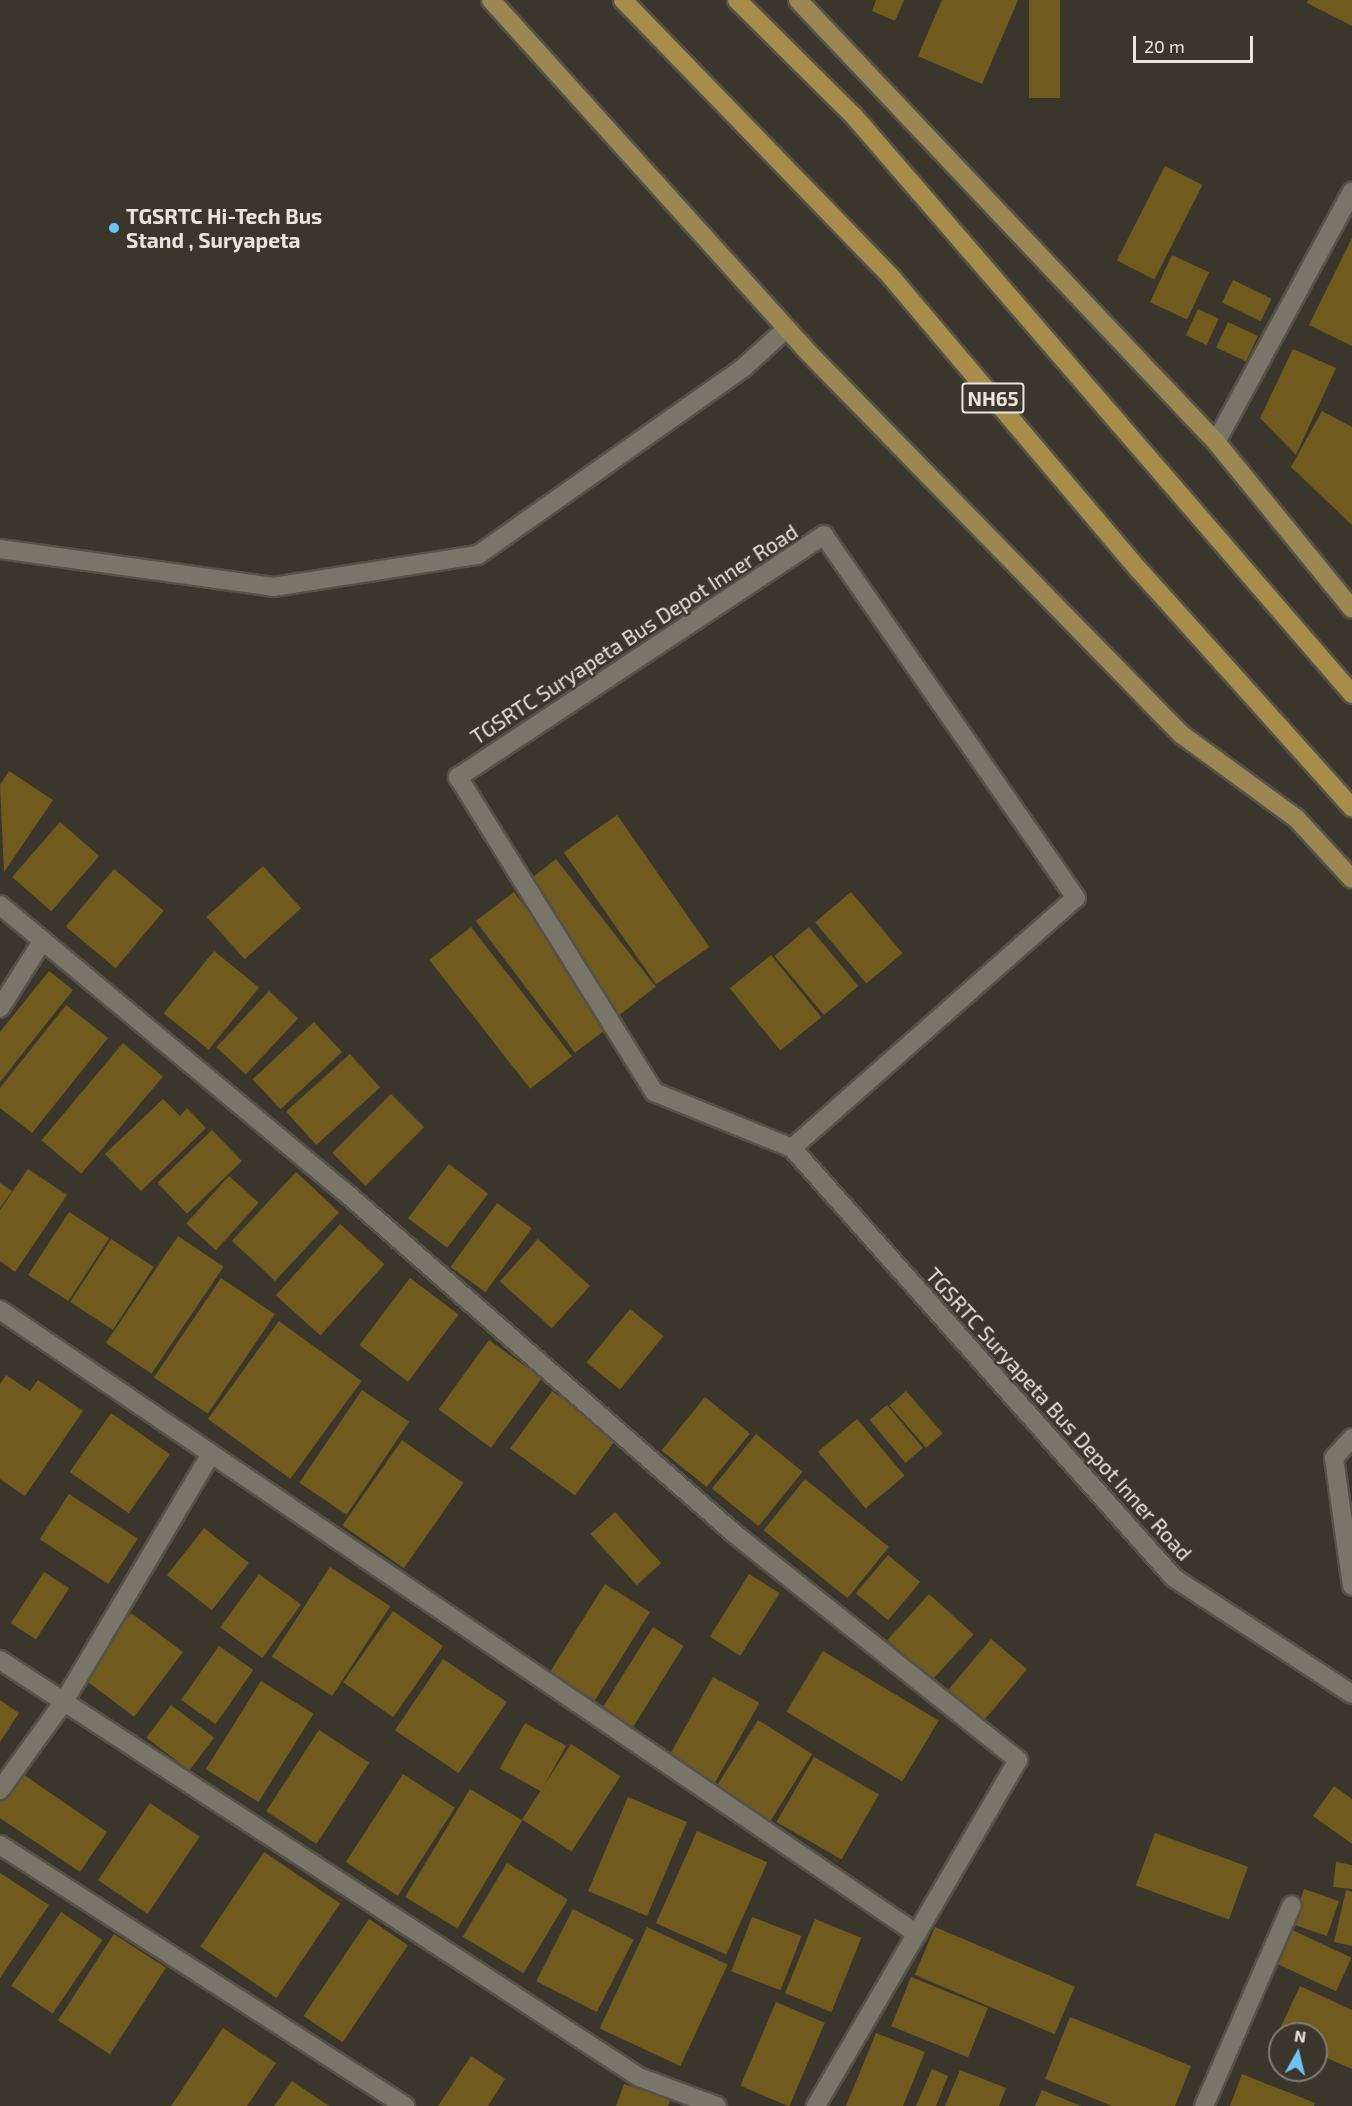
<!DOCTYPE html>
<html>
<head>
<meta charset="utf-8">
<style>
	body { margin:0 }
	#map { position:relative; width:1352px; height:2106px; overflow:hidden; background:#3b362c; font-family:"Exo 2",sans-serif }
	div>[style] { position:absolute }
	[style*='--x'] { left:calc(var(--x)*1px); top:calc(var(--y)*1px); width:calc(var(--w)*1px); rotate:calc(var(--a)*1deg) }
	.building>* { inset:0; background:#715a1e; transform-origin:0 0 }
	.roads { filter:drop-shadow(2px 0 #555249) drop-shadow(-2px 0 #555249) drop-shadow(0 2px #555249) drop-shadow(0 -2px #555249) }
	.service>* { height:18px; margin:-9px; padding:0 9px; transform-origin:9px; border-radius:9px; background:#7a7569 }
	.minor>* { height:18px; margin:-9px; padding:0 9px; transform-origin:9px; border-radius:9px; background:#7a7569 }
	.primary>* { height:18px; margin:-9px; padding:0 9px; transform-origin:9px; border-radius:9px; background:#9c8651 }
	.trunk>* { height:18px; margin:-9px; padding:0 9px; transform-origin:9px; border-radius:9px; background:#a88c49 }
	.dots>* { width:16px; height:16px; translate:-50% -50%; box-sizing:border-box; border:3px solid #3b362c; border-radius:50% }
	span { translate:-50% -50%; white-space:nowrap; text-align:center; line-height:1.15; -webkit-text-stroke:4.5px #3b362c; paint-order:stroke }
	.shield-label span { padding:2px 4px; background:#3b362c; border:2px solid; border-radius:4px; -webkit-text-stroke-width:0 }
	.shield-label { font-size:20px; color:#e8e5de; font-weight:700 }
	.poi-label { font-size:21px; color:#e8e5de; font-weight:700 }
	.left { translate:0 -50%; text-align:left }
	.street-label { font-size:21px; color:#e8e5de }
	.north { position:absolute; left:1268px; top:2022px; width:60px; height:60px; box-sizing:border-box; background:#3b362c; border:2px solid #807c73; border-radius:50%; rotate:8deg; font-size:16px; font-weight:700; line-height:24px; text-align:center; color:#e8e5de }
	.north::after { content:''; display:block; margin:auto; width:21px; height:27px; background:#6fc2f4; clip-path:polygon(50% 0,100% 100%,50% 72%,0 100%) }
	.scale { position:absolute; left:1133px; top:36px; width:120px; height:27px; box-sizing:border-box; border:3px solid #e8e5de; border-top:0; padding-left:8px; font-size:18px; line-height:21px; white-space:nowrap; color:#e8e5de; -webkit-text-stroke:4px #3b362c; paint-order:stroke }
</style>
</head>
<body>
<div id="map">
	<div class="building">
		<i style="clip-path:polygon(876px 0,904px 0,895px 21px,872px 11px)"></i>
		<i style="clip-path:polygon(942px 0,1018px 0,982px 84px,918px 56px)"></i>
		<i style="left:1029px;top:0;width:31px;height:98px"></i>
		<i style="clip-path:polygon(1308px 0,1352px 0,1352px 26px,1307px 3px)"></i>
		<i style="left:1165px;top:166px;width:42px;height:106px;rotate:27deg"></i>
		<i style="clip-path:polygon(1352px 238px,1352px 346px,1309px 325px)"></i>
		<i style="left:1172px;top:255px;width:41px;height:52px;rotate:25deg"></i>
		<i style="left:1233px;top:280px;width:43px;height:25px;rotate:26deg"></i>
		<i style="left:1198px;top:309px;width:23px;height:29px;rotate:25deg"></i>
		<i style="left:1228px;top:322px;width:33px;height:28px;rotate:25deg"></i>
		<i style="clip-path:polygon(1293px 349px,1336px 368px,1296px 455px,1260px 418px)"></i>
		<i style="clip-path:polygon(1322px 411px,1352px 427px,1352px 525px,1291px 467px)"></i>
		<i style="clip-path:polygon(9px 771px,53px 800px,4px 872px,0 785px)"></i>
		<i style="left:617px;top:815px;width:161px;height:65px;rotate:55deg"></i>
		<i style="left:60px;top:822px;width:52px;height:73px;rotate:41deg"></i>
		<i style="left:556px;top:859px;width:162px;height:47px;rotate:52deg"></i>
		<i style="left:263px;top:866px;width:57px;height:76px;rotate:48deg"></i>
		<i style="left:114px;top:869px;width:65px;height:75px;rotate:40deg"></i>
		<i style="left:514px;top:892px;width:165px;height:48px;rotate:53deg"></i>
		<i style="left:851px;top:892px;width:80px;height:47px;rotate:50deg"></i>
		<i style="left:471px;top:927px;width:164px;height:53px;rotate:52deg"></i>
		<i style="left:809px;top:927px;width:77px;height:45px;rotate:50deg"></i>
		<i style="left:214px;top:951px;width:58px;height:80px;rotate:39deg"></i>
		<i style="left:771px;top:955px;width:80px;height:53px;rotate:51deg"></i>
		<i style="clip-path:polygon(49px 971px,73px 990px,0 1082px,0 1032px)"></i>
		<i style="left:269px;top:991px;width:40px;height:77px;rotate:43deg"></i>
		<i style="clip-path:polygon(66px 1005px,108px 1038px,32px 1133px,0 1108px,0 1088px)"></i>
		<i style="left:314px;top:1022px;width:41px;height:84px;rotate:47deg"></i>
		<i style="left:123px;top:1043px;width:52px;height:127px;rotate:40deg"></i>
		<i style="left:350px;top:1054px;width:45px;height:86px;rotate:48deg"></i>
		<i style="left:391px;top:1094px;width:47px;height:83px;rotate:45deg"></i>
		<i style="clip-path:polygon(163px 1099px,180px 1116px,187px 1108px,206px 1128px,141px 1191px,105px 1154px)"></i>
		<i style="left:212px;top:1130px;width:43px;height:76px;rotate:46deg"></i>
		<i style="left:449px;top:1164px;width:49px;height:68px;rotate:37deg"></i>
		<i style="clip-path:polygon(28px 1169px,67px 1195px,15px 1272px,0 1261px,0 1210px)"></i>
		<i style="left:296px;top:1172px;width:59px;height:94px;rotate:43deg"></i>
		<i style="left:229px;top:1176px;width:40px;height:64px;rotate:42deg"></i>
		<i style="clip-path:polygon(0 1183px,12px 1191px,0 1208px)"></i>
		<i style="left:497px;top:1203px;width:43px;height:79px;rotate:36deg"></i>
		<i style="left:69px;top:1212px;width:48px;height:75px;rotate:33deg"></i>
		<i style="left:340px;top:1224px;width:60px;height:96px;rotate:42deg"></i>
		<i style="left:178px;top:1236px;width:55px;height:129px;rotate:34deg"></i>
		<i style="left:111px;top:1239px;width:51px;height:75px;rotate:33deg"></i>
		<i style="left:538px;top:1239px;width:70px;height:57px;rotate:42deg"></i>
		<i style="left:221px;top:1278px;width:65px;height:120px;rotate:34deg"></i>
		<i style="left:410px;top:1278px;width:61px;height:84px;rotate:37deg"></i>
		<i style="left:630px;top:1309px;width:43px;height:69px;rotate:39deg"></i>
		<i style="left:279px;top:1321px;width:102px;height:121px;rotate:36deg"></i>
		<i style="left:489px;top:1340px;width:65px;height:86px;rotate:36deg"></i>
		<i style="clip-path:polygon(6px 1375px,30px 1391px,38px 1380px,83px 1411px,25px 1496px,0 1479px,0 1384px)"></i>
		<i style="left:362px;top:1390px;width:57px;height:112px;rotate:34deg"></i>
		<i style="left:552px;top:1391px;width:80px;height:71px;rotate:36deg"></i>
		<i style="left:906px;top:1391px;width:56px;height:22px;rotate:49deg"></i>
		<i style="left:705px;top:1397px;width:58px;height:69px;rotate:39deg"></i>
		<i style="left:887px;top:1405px;width:56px;height:23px;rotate:50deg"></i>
		<i style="left:111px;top:1413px;width:72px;height:72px;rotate:35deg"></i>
		<i style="left:857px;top:1419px;width:74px;height:51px;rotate:50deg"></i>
		<i style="left:756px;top:1434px;width:60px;height:70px;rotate:39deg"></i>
		<i style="left:402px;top:1440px;width:75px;height:104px;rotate:35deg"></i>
		<i style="left:805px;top:1479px;width:108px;height:66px;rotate:39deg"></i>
		<i style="left:69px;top:1494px;width:82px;height:54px;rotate:33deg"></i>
		<i style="left:615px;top:1512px;width:69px;height:33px;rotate:48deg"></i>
		<i style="left:204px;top:1528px;width:57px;height:60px;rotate:38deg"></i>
		<i style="left:888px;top:1555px;width:42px;height:50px;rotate:40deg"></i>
		<i style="left:330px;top:1567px;width:72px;height:107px;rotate:33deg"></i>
		<i style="left:44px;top:1572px;width:30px;height:61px;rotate:33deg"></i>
		<i style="left:259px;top:1574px;width:52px;height:66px;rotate:36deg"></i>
		<i style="left:749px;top:1574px;width:36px;height:74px;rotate:32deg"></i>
		<i style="left:605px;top:1584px;width:53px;height:104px;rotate:32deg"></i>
		<i style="left:929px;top:1594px;width:60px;height:62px;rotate:42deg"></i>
		<i style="left:393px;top:1611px;width:61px;height:87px;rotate:35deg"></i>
		<i style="left:131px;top:1613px;width:65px;height:81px;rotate:37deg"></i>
		<i style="left:653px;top:1627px;width:36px;height:100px;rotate:32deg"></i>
		<i style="left:991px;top:1639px;width:47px;height:66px;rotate:40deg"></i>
		<i style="left:219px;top:1646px;width:42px;height:66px;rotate:35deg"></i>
		<i style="left:823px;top:1651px;width:135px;height:71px;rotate:31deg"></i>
		<i style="left:443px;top:1659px;width:77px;height:86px;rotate:34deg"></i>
		<i style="left:713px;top:1677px;width:53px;height:93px;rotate:29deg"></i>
		<i style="left:261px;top:1681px;width:62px;height:104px;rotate:32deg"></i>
		<i style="clip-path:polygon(0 1700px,19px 1713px,0 1742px)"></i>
		<i style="left:171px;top:1705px;width:54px;height:41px;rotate:37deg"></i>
		<i style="left:758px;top:1720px;width:64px;height:82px;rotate:32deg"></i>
		<i style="left:525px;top:1723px;width:47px;height:52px;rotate:29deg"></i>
		<i style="left:319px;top:1730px;width:60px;height:97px;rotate:33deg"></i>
		<i style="left:571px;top:1744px;width:59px;height:90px;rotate:33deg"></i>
		<i style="left:814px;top:1757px;width:75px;height:75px;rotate:30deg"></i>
		<i style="clip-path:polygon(17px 1770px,107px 1832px,80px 1872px,0 1818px,0 1795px)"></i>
		<i style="left:403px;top:1774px;width:62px;height:105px;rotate:33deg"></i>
		<i style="clip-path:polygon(1334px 1786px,1352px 1799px,1352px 1844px,1313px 1816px)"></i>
		<i style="left:470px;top:1789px;width:61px;height:126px;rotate:31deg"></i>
		<i style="left:628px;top:1797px;width:64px;height:102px;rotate:23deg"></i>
		<i style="left:150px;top:1803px;width:60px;height:93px;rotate:34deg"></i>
		<i style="left:697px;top:1831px;width:77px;height:101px;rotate:24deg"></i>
		<i style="left:1155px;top:1833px;width:99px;height:56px;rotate:20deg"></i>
		<i style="left:264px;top:1852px;width:92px;height:114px;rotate:34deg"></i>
		<i style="clip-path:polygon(1336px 1862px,1352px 1865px,1352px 1889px,1333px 1887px)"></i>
		<i style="left:507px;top:1863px;width:71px;height:86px;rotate:31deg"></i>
		<i style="clip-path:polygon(0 1873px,49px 1905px,0 1978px)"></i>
		<i style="left:1304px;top:1889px;width:37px;height:37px;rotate:19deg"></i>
		<i style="clip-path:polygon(1346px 1890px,1352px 1892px,1352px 1946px,1334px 1942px)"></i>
		<i style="left:573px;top:1909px;width:68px;height:81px;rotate:27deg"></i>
		<i style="left:61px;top:1912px;width:50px;height:89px;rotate:34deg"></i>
		<i style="left:752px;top:1917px;width:53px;height:58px;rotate:21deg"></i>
		<i style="left:369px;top:1919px;width:47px;height:117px;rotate:34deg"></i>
		<i style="left:815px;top:1919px;width:50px;height:80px;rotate:22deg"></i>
		<i style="left:647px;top:1927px;width:89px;height:112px;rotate:25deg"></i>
		<i style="left:935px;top:1927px;width:152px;height:52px;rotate:23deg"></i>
		<i style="left:1290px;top:1929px;width:68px;height:37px;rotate:25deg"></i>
		<i style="left:114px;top:1934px;width:62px;height:103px;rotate:33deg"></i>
		<i style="left:911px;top:1977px;width:83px;height:53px;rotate:22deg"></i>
		<i style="clip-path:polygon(1300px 1986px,1352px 2010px,1352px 2069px,1316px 2053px,1316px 2034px,1277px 2035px)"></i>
		<i style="left:776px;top:2002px;width:53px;height:91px;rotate:23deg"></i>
		<i style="clip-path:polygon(1070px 2017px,1191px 2066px,1175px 2106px,1112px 2106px,1045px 2079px)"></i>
		<i style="clip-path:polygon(223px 2028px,276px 2063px,247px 2106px,171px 2106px)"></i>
		<i style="clip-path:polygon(876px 2033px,925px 2052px,903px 2106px,846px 2106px)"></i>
		<i style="clip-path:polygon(471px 2056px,505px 2079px,488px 2106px,438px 2106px)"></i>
		<i style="clip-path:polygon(932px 2069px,948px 2076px,936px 2106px,916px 2106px)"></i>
		<i style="clip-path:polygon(960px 2070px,1006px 2088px,999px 2106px,945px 2106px)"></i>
		<i style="clip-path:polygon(1242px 2074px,1315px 2103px,1314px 2106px,1230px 2106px)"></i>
		<i style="clip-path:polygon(292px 2081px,329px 2106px,274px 2106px)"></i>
		<i style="clip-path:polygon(624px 2084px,671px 2099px,668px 2106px,616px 2106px)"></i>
		<i style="clip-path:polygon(1042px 2090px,1081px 2106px,1035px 2106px)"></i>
	</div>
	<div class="roads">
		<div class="service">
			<i style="--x:0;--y:549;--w:276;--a:7.9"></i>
			<i style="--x:273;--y:587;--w:207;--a:-8.9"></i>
			<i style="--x:478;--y:555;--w:323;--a:-35.2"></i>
			<i style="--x:742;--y:369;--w:59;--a:-42.3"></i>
			<i style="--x:792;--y:1148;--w:378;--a:-41.4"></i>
			<i style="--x:1076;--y:898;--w:442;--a:-124.8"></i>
			<i style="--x:824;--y:535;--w:439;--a:146.5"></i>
			<i style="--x:458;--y:777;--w:371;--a:58.1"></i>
			<i style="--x:654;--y:1092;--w:149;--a:22.1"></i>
			<i style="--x:792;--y:1148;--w:575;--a:48.38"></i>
			<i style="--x:1174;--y:1578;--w:212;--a:33.1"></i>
			<i style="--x:1352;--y:1438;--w:27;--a:132"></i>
			<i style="--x:1334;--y:1458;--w:129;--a:82"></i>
		</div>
		<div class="minor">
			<i style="--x:1216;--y:442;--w:285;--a:-61.5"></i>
			<i style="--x:0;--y:905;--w:449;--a:39.8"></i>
			<i style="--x:345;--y:1192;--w:520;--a:41.26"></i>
			<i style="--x:736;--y:1535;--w:361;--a:38.6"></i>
			<i style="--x:1018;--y:1760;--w:401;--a:120.3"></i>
			<i style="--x:0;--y:1008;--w:80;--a:-57.7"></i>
			<i style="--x:0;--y:1310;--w:1109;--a:34.23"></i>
			<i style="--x:0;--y:1660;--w:763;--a:33.13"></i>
			<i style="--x:639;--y:2077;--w:83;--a:20.4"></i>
			<i style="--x:0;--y:1790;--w:107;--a:-54.1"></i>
			<i style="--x:63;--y:1703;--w:290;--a:-59.3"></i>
			<i style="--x:0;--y:1845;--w:482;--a:32.8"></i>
			<i style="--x:1204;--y:2106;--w:219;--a:-66.4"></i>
		</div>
		<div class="primary">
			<i style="--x:491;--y:0;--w:468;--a:48"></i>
			<i style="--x:804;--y:348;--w:540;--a:45.68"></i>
			<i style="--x:1181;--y:734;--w:144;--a:36.2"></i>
			<i style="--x:1297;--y:819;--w:81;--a:47.5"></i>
			<i style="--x:798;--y:0;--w:608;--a:46.6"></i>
			<i style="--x:1216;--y:442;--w:215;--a:50.8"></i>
		</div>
		<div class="trunk">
			<i style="--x:623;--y:0;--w:387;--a:45.9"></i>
			<i style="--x:892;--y:278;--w:382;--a:49.8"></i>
			<i style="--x:1139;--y:570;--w:319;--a:48.1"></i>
			<i style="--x:737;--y:0;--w:163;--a:44.8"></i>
			<i style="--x:853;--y:115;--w:764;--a:49.24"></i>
		</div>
	</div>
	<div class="dots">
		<i style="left:114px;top:228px;background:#6fc2f4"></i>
	</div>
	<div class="shield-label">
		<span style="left:993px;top:398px">NH65</span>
	</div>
	<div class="poi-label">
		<span class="left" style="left:126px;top:228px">TGSRTC Hi-Tech Bus<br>Stand , Suryapeta</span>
	</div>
	<div class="street-label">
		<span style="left:634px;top:634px;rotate:-33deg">TGSRTC Suryapeta Bus Depot Inner Road</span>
		<span style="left:1059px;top:1414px;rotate:48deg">TGSRTC Suryapeta Bus Depot Inner Road</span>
	</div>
	<div class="north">N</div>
	<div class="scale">20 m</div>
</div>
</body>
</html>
